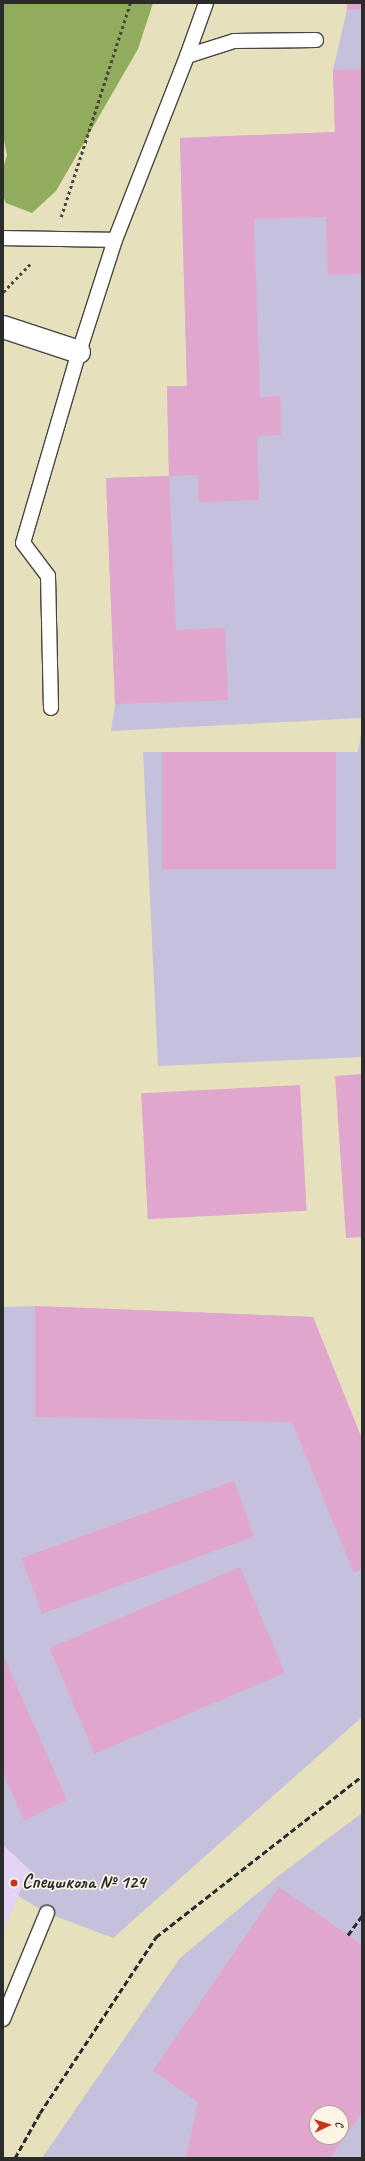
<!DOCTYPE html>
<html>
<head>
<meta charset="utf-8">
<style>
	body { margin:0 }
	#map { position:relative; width:365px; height:2161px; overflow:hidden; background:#e7e0bc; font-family:Caveat,sans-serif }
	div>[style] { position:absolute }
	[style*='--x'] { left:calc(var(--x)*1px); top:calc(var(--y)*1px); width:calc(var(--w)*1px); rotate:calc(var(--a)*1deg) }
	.built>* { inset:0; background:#e1d4f4 }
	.industrial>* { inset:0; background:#c5c0db }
	.forest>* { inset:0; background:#91ac5d }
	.building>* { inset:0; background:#e1a6ce; transform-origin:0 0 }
	.path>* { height:2.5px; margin-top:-1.25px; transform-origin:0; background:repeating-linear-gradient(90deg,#474641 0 3px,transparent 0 6px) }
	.roads { filter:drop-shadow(1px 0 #474641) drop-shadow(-1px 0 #474641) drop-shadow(0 1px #474641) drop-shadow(0 -1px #474641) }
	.lane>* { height:14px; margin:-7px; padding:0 7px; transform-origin:7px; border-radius:7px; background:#fff }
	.street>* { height:22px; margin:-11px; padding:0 11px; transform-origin:11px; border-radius:11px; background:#fff }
	.rail>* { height:3px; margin-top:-1.5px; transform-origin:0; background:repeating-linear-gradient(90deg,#2b2b2b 0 6px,transparent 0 9px) }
	.dots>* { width:11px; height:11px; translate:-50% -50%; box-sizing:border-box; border:2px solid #fcf5e5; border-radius:50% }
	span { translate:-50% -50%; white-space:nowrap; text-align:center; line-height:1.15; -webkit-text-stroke:3.5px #fcf5e5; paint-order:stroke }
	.poi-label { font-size:19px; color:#2b2b2b; font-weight:700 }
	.left { translate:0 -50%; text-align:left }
	.frame { position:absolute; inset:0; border:4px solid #2b2b2b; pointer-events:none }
	.north { position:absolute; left:309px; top:2105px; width:40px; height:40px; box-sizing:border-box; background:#fcf5e5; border:1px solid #a8a49b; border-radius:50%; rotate:86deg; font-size:11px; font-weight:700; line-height:16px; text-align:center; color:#2b2b2b }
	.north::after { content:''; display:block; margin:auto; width:14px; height:18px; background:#c8321e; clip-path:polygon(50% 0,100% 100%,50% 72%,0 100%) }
</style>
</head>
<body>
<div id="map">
	<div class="built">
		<i style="clip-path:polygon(3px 1845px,30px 1870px,3px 1932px)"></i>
	</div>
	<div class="industrial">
		<i style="clip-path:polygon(362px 3px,362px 718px,111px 731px,115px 704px,106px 478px,169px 476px,167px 386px,187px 386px,180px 138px,335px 132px,333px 70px,347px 10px)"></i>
		<i style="clip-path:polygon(362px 727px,362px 1057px,158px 1066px,143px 752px,358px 752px)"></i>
		<i style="clip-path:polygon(35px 1306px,313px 1317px,362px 1439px,362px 1717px,113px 1938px,47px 1913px,18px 1896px,30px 1870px,3px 1845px,3px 1307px)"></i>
		<i style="clip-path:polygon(evenodd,362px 1813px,362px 2158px,42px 2158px,180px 1958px,277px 1877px,362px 1813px,317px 2113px,341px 2113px,341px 2137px,317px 2137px,317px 2113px)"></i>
	</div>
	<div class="forest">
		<i style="clip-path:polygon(3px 3px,153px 3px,138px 49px,56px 191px,32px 213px,6px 203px,3px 196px,3px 168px,7px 155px,3px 136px)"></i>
	</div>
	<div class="building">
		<i style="clip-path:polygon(347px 3px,362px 3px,362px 9px,347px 10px)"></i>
		<i style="clip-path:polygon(362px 69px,362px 274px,328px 275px,326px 217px,254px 219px,260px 397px,280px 396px,281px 435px,257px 436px,259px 500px,199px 502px,198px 475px,169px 476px,167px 386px,187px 386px,180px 138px,335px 132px,333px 70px)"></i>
		<i style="clip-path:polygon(169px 476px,176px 630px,225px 628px,228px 700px,115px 704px,106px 478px)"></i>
		<i style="left:336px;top:752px;width:117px;height:174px;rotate:90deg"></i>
		<i style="clip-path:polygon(362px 1074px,362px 1237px,346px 1238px,335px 1076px)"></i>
		<i style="left:300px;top:1085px;width:126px;height:159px;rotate:87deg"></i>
		<i style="clip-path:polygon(35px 1306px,313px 1317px,362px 1439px,362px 1569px,354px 1573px,292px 1422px,35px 1417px)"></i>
		<i style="left:234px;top:1481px;width:59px;height:226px;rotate:70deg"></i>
		<i style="left:240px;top:1567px;width:115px;height:207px;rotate:67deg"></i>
		<i style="clip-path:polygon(3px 1655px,67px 1800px,24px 1821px,3px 1773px)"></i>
		<i style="clip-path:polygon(evenodd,279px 1887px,362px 1945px,362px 2112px,330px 2158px,186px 2158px,198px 2102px,153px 2071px,279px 1887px,317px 2113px,341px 2113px,341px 2137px,317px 2137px,317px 2113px)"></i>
	</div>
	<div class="path">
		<i style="--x:61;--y:217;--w:225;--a:-72.1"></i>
		<i style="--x:3;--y:292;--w:42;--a:-46"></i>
	</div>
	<div class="roads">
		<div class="lane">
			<i style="--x:187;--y:56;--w:49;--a:-17.7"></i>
			<i style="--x:234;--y:41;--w:82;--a:-0.7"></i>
			<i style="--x:3;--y:238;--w:112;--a:1"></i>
			<i style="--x:51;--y:708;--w:132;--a:-91.3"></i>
			<i style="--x:48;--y:576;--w:41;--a:-127.1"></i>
			<i style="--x:23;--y:543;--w:199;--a:-73.7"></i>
			<i style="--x:79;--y:352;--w:118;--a:-72.2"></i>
			<i style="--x:115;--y:240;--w:198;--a:-68.6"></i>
			<i style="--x:187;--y:56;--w:56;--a:-70.3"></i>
			<i style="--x:3;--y:2019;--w:115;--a:-67.5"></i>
		</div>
		<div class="street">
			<i style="--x:3;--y:327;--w:80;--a:18.2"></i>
		</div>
	</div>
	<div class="rail">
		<i style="--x:348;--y:1935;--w:24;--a:-54"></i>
		<i style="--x:15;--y:2158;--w:51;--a:-60.9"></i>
		<i style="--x:40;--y:2113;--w:211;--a:-56.6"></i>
		<i style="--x:156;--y:1937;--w:261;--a:-38"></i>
	</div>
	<div class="dots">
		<i style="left:14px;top:1883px;background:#c8321e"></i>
	</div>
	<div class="poi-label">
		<span class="left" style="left:22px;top:1883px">Спецшкола № 124</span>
	</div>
	<div class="frame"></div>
	<div class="north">С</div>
</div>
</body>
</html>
